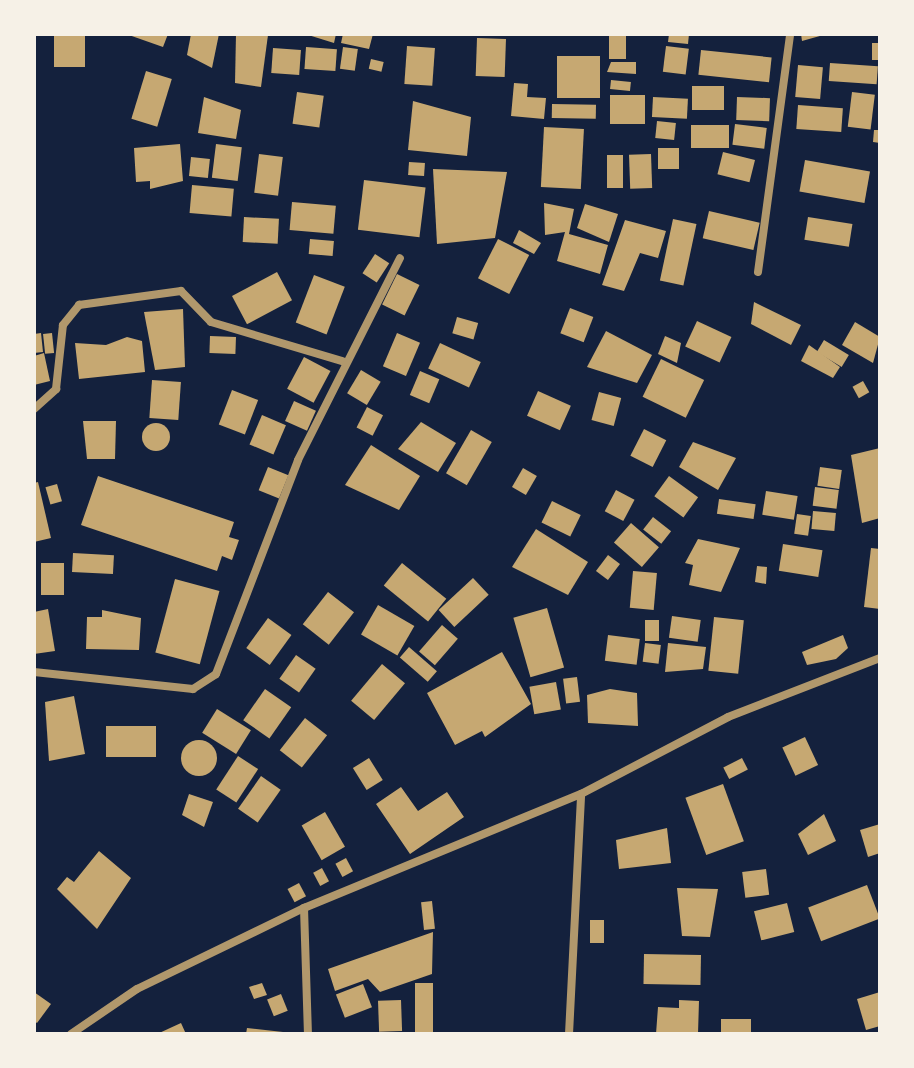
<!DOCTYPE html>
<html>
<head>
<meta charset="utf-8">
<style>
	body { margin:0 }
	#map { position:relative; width:914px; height:1068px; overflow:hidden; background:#14213d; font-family:"IBM Plex Sans",sans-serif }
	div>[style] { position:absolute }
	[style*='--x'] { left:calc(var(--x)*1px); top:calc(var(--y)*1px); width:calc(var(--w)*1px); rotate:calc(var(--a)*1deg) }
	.building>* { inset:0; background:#c6a872; transform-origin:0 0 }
	.round { border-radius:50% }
	.minor>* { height:8px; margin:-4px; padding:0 4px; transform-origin:4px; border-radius:4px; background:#b1986c }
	span { translate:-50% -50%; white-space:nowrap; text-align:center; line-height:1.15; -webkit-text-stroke:6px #f6f1e7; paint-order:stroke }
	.frame { position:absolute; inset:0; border:36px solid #f6f1e7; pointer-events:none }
</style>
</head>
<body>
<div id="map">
	<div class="building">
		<i style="left:54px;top:34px;width:31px;height:33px"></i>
		<i style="clip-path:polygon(126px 34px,168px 34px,163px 47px)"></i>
		<i style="clip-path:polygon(191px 34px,219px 34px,212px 68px,187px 55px)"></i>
		<i style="clip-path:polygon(236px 34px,268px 35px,261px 87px,235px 83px)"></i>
		<i style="clip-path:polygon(305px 34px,336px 34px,334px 43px)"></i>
		<i style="clip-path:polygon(343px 34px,373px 34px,369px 49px,341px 43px)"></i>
		<i style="left:609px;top:34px;width:17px;height:25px"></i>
		<i style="clip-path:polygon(669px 34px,689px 34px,688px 44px,668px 42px)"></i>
		<i style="clip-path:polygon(801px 34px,827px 34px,802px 41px)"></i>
		<i style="left:477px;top:38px;width:29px;height:38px;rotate:2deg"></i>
		<i style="left:872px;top:43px;width:8px;height:17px"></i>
		<i style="left:407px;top:46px;width:28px;height:38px;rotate:4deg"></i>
		<i style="left:666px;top:46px;width:23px;height:26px;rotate:7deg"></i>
		<i style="left:306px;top:47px;width:31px;height:22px;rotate:4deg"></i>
		<i style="left:343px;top:47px;width:15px;height:22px;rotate:8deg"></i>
		<i style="left:273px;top:48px;width:28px;height:25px;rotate:4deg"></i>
		<i style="left:701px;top:50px;width:71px;height:25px;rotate:6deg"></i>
		<i style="left:557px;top:56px;width:43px;height:42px"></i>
		<i style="left:371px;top:59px;width:13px;height:10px;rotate:13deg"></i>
		<i style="clip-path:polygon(611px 62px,636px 62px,636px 74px,607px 72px)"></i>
		<i style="left:830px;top:63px;width:48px;height:18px;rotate:4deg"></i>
		<i style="left:798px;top:65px;width:25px;height:32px;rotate:5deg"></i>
		<i style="left:146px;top:71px;width:27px;height:50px;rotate:17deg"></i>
		<i style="left:611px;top:80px;width:20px;height:9px;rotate:6deg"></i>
		<i style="clip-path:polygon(514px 83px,528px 84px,527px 97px,546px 98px,544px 119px,511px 116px)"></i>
		<i style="left:692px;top:86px;width:32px;height:24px"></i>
		<i style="left:297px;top:92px;width:27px;height:32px;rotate:8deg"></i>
		<i style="left:852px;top:92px;width:23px;height:35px;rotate:7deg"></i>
		<i style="left:610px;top:95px;width:35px;height:29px"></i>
		<i style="clip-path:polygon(204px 97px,241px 110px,236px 139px,198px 133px)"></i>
		<i style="left:653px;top:97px;width:35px;height:20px;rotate:3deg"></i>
		<i style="left:737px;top:97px;width:33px;height:23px;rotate:2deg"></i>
		<i style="clip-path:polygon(413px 101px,471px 117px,467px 156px,408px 150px)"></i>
		<i style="left:552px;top:104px;width:44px;height:14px;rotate:1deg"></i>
		<i style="left:798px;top:105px;width:45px;height:24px;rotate:4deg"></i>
		<i style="left:657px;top:121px;width:19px;height:17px;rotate:6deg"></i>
		<i style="left:735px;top:124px;width:32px;height:21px;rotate:7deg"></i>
		<i style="left:691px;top:125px;width:38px;height:23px"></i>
		<i style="left:544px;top:127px;width:40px;height:60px;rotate:3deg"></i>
		<i style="clip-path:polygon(874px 130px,880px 130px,880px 143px,873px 142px)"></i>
		<i style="clip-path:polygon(180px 144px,183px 181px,150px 189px,150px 181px,136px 182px,134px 148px)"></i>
		<i style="left:216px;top:144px;width:26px;height:34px;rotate:7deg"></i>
		<i style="left:679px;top:148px;width:21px;height:21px;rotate:90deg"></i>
		<i style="left:723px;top:152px;width:33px;height:23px;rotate:14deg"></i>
		<i style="left:259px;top:154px;width:24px;height:39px;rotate:7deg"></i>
		<i style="left:651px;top:154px;width:34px;height:22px;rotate:88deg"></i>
		<i style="left:607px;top:155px;width:16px;height:33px"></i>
		<i style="left:191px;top:157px;width:19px;height:19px;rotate:6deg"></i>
		<i style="left:805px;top:160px;width:66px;height:32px;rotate:10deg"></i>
		<i style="left:409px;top:162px;width:16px;height:13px;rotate:4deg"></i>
		<i style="clip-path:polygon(433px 169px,507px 172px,495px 238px,437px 244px)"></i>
		<i style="left:364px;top:180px;width:62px;height:50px;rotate:7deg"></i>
		<i style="left:192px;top:185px;width:42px;height:28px;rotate:5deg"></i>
		<i style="left:292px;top:202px;width:44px;height:28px;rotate:5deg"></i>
		<i style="clip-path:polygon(544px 203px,574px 209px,569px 234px,608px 245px,600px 274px,557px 261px,565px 232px,545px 235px)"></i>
		<i style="clip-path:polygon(585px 204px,618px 214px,609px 242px,577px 228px)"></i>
		<i style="left:709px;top:211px;width:52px;height:28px;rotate:13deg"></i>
		<i style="left:244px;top:217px;width:35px;height:25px;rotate:3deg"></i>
		<i style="left:808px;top:217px;width:45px;height:23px;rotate:9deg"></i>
		<i style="left:673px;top:219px;width:24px;height:63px;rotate:12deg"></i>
		<i style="clip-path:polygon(625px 220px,666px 231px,658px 258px,640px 253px,624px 291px,602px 285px)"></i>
		<i style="clip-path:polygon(519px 230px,541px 243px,534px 254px,513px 243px)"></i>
		<i style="left:310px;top:239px;width:24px;height:15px;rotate:5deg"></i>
		<i style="left:498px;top:239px;width:35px;height:44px;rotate:27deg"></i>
		<i style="left:375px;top:254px;width:17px;height:23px;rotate:33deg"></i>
		<i style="left:277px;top:272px;width:32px;height:51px;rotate:62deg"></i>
		<i style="left:397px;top:274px;width:25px;height:34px;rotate:26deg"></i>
		<i style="left:314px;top:275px;width:33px;height:51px;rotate:21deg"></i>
		<i style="clip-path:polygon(754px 302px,801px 325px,791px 345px,751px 324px)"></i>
		<i style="left:570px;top:308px;width:25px;height:27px;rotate:21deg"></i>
		<i style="clip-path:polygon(183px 309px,185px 367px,155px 370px,144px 312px)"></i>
		<i style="left:457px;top:317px;width:22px;height:17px;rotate:16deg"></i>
		<i style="left:697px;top:321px;width:38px;height:28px;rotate:25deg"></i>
		<i style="clip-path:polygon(855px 322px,880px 337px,873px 363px,842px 345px)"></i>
		<i style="clip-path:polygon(606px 331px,652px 355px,637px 383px,587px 367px)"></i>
		<i style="clip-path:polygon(41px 333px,43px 352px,34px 353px,34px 334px)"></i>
		<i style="left:52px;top:333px;width:20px;height:9px;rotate:84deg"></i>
		<i style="left:397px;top:333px;width:25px;height:36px;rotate:23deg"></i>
		<i style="left:210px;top:336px;width:26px;height:17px;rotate:2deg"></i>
		<i style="clip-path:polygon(665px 336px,681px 343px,677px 363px,658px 354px)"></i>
		<i style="clip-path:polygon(127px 337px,142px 341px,145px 372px,79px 379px,75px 343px,106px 345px)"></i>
		<i style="left:824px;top:340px;width:29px;height:14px;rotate:31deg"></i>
		<i style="left:440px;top:343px;width:45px;height:28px;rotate:25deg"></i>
		<i style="clip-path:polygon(809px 345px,840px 367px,833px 378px,801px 361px)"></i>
		<i style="clip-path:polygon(44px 353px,50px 381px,34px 385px,34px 356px)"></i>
		<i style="left:304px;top:357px;width:30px;height:36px;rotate:28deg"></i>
		<i style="left:661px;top:359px;width:48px;height:42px;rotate:26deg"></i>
		<i style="left:361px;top:370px;width:23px;height:27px;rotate:31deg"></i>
		<i style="left:420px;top:371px;width:21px;height:26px;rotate:23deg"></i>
		<i style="left:152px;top:380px;width:29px;height:38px;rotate:4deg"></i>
		<i style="left:863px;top:381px;width:13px;height:12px;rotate:61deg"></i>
		<i style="left:232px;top:390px;width:28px;height:37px;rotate:21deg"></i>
		<i style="left:538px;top:391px;width:36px;height:27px;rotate:24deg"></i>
		<i style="left:599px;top:392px;width:23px;height:29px;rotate:15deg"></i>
		<i style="left:294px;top:401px;width:24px;height:22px;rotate:24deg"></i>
		<i style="left:367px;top:407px;width:18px;height:23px;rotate:27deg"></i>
		<i style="left:262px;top:415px;width:26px;height:32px;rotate:23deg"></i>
		<i style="clip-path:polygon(83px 421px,116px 421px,115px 459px,87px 459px)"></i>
		<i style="clip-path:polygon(421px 422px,456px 443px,438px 472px,398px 449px)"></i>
		<i class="round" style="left:142px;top:423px;width:28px;height:28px"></i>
		<i style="left:644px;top:429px;width:25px;height:30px;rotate:27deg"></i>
		<i style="left:471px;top:430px;width:24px;height:50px;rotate:30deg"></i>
		<i style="clip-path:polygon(693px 442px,736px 458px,718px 490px,679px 467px)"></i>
		<i style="clip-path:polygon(371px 445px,420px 476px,399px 510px,345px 485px)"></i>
		<i style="clip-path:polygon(880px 448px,880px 518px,862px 523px,851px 455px)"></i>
		<i style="left:268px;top:467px;width:22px;height:25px;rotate:22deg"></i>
		<i style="left:820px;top:467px;width:22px;height:19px;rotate:8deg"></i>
		<i style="left:523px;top:468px;width:16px;height:22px;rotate:30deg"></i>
		<i style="clip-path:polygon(98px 476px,234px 522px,229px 537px,239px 540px,232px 560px,222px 556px,217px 571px,81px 525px)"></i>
		<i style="left:669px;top:476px;width:36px;height:25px;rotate:36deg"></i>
		<i style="clip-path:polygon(38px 482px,51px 538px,34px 542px,34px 483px)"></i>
		<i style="left:57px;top:484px;width:18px;height:12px;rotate:74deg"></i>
		<i style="left:815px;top:487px;width:24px;height:19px;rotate:7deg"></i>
		<i style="left:616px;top:490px;width:21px;height:24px;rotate:28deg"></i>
		<i style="left:766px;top:491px;width:32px;height:24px;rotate:9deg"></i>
		<i style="left:719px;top:499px;width:37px;height:15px;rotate:8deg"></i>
		<i style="left:552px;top:501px;width:32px;height:24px;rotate:26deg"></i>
		<i style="left:813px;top:511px;width:23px;height:18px;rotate:5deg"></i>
		<i style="left:797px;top:514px;width:14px;height:20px;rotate:8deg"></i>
		<i style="left:653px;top:517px;width:23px;height:16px;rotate:38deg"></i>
		<i style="left:631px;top:523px;width:37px;height:26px;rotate:41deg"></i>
		<i style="clip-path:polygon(536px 529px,588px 562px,568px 595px,512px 567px)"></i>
		<i style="clip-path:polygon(698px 539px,740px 548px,721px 592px,689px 585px,693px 565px,685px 563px)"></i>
		<i style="left:783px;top:544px;width:40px;height:27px;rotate:9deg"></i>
		<i style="clip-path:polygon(871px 548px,880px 549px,880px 609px,864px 607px)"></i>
		<i style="left:73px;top:553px;width:41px;height:19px;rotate:3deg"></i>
		<i style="left:608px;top:555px;width:15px;height:20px;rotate:37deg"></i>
		<i style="left:41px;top:563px;width:23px;height:32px"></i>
		<i style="left:402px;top:563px;width:57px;height:29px;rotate:39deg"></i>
		<i style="clip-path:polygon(757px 566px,767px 567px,766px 584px,755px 582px)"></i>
		<i style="left:633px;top:571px;width:24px;height:37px;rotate:5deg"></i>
		<i style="left:473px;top:578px;width:23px;height:47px;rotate:47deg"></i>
		<i style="left:175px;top:579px;width:46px;height:76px;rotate:15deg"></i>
		<i style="left:328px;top:592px;width:33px;height:41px;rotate:38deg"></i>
		<i style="left:378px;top:605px;width:42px;height:34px;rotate:30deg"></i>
		<i style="left:547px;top:608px;width:62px;height:35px;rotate:74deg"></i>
		<i style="clip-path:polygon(48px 609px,55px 651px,34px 654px,34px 612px)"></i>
		<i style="clip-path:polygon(102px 610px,141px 618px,139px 650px,86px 649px,87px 617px,102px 617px)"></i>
		<i style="left:672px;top:616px;width:29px;height:22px;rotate:8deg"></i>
		<i style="left:714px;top:617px;width:30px;height:54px;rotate:6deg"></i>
		<i style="left:268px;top:618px;width:29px;height:37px;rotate:36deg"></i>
		<i style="left:645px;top:620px;width:14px;height:21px"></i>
		<i style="left:442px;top:625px;width:21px;height:35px;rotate:41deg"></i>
		<i style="left:608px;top:635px;width:32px;height:26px;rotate:7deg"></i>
		<i style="clip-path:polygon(843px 635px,848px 648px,836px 659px,807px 665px,802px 652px)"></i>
		<i style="left:645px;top:643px;width:16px;height:19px;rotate:7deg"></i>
		<i style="clip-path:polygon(668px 643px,706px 647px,703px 669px,665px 672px)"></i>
		<i style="left:409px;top:647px;width:37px;height:14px;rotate:41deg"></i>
		<i style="clip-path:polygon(502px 652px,531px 704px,485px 737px,482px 731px,455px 745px,427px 693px)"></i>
		<i style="left:296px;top:655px;width:24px;height:29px;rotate:35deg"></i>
		<i style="left:382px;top:664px;width:30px;height:48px;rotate:40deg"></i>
		<i style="left:577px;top:677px;width:25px;height:14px;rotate:83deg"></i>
		<i style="left:556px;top:682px;width:28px;height:27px;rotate:80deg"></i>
		<i style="left:265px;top:689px;width:32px;height:38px;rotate:35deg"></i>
		<i style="clip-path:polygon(610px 689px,637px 693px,638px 726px,588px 723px,587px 695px)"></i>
		<i style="clip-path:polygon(74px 696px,85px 754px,49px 761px,45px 702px)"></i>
		<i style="left:217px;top:709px;width:40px;height:28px;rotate:32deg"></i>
		<i style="left:305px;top:718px;width:28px;height:41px;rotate:38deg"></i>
		<i style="left:156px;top:726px;width:31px;height:50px;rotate:90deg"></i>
		<i style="left:805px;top:737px;width:31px;height:25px;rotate:65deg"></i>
		<i class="round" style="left:181px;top:740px;width:36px;height:36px"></i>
		<i style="left:238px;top:756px;width:24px;height:40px;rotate:33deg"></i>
		<i style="left:369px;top:758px;width:26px;height:19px;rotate:58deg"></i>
		<i style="left:742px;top:758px;width:13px;height:21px;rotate:63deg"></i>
		<i style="left:261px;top:776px;width:24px;height:40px;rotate:35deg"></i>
		<i style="left:723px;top:784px;width:61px;height:40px;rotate:70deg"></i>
		<i style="clip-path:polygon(401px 787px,418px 811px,447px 792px,464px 817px,410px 854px,376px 804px)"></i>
		<i style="clip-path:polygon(189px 794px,213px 802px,204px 827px,182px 815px)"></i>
		<i style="left:325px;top:812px;width:40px;height:27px;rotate:60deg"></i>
		<i style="clip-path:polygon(824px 814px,836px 841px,808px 855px,798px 834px)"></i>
		<i style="clip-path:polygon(880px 824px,880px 853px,868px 857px,860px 830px)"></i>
		<i style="clip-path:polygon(667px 828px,671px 863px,619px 869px,616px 840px)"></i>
		<i style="clip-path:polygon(99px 851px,131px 878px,97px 929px,57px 889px,67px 877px,74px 882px)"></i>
		<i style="left:346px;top:858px;width:15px;height:12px;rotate:62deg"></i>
		<i style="left:322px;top:868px;width:15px;height:10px;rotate:62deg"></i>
		<i style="left:766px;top:869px;width:26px;height:24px;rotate:83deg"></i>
		<i style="left:299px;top:883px;width:15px;height:13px;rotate:62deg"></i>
		<i style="left:867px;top:885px;width:36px;height:63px;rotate:69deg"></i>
		<i style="clip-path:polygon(677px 888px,718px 889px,710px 937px,682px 936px)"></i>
		<i style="left:432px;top:901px;width:28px;height:11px;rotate:84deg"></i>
		<i style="left:787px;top:903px;width:30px;height:34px;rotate:76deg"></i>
		<i style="left:590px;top:920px;width:14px;height:23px"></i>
		<i style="clip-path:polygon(433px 932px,432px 974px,380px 992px,368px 979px,335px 991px,328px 969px)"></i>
		<i style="left:644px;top:954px;width:57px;height:30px;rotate:1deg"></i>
		<i style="clip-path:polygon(262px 983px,267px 995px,254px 999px,249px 987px)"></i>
		<i style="left:415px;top:983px;width:18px;height:51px"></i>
		<i style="left:363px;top:984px;width:25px;height:29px;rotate:69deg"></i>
		<i style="clip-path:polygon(34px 992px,51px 1004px,37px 1023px,34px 1021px)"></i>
		<i style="clip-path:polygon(880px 992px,880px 1026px,866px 1030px,857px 999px)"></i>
		<i style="left:281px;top:994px;width:18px;height:15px;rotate:68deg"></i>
		<i style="left:401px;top:1000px;width:31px;height:23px;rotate:88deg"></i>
		<i style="clip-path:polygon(679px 1000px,699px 1001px,698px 1034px,656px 1034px,658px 1007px,679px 1008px)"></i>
		<i style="left:721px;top:1019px;width:30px;height:14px"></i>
		<i style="clip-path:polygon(181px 1023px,186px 1034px,157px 1034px)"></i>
		<i style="clip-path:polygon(247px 1028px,283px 1032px,283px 1034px,246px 1034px)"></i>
	</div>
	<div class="minor">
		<i style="--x:758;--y:272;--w:240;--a:-82.3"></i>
		<i style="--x:34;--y:409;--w:30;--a:-42"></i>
		<i style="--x:56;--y:389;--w:64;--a:-83.8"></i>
		<i style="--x:63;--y:325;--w:26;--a:-51"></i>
		<i style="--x:79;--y:305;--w:103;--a:-7.8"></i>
		<i style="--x:181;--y:291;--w:43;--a:45.9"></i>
		<i style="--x:211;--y:322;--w:137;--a:16.6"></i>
		<i style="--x:34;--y:672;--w:160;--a:6.1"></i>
		<i style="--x:193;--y:689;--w:27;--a:-33"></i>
		<i style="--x:216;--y:674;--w:229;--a:-69"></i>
		<i style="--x:298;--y:460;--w:226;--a:-63.2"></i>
		<i style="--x:304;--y:908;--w:126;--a:88.2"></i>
		<i style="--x:71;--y:1034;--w:80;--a:-34.3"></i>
		<i style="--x:137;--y:989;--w:186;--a:-25.9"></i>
		<i style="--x:304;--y:908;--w:300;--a:-22.4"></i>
		<i style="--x:581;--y:794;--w:166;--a:-27.6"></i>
		<i style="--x:728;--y:717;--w:163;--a:-21.2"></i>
		<i style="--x:569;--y:1034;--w:240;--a:-87.1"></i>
	</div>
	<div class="frame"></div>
</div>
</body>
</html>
